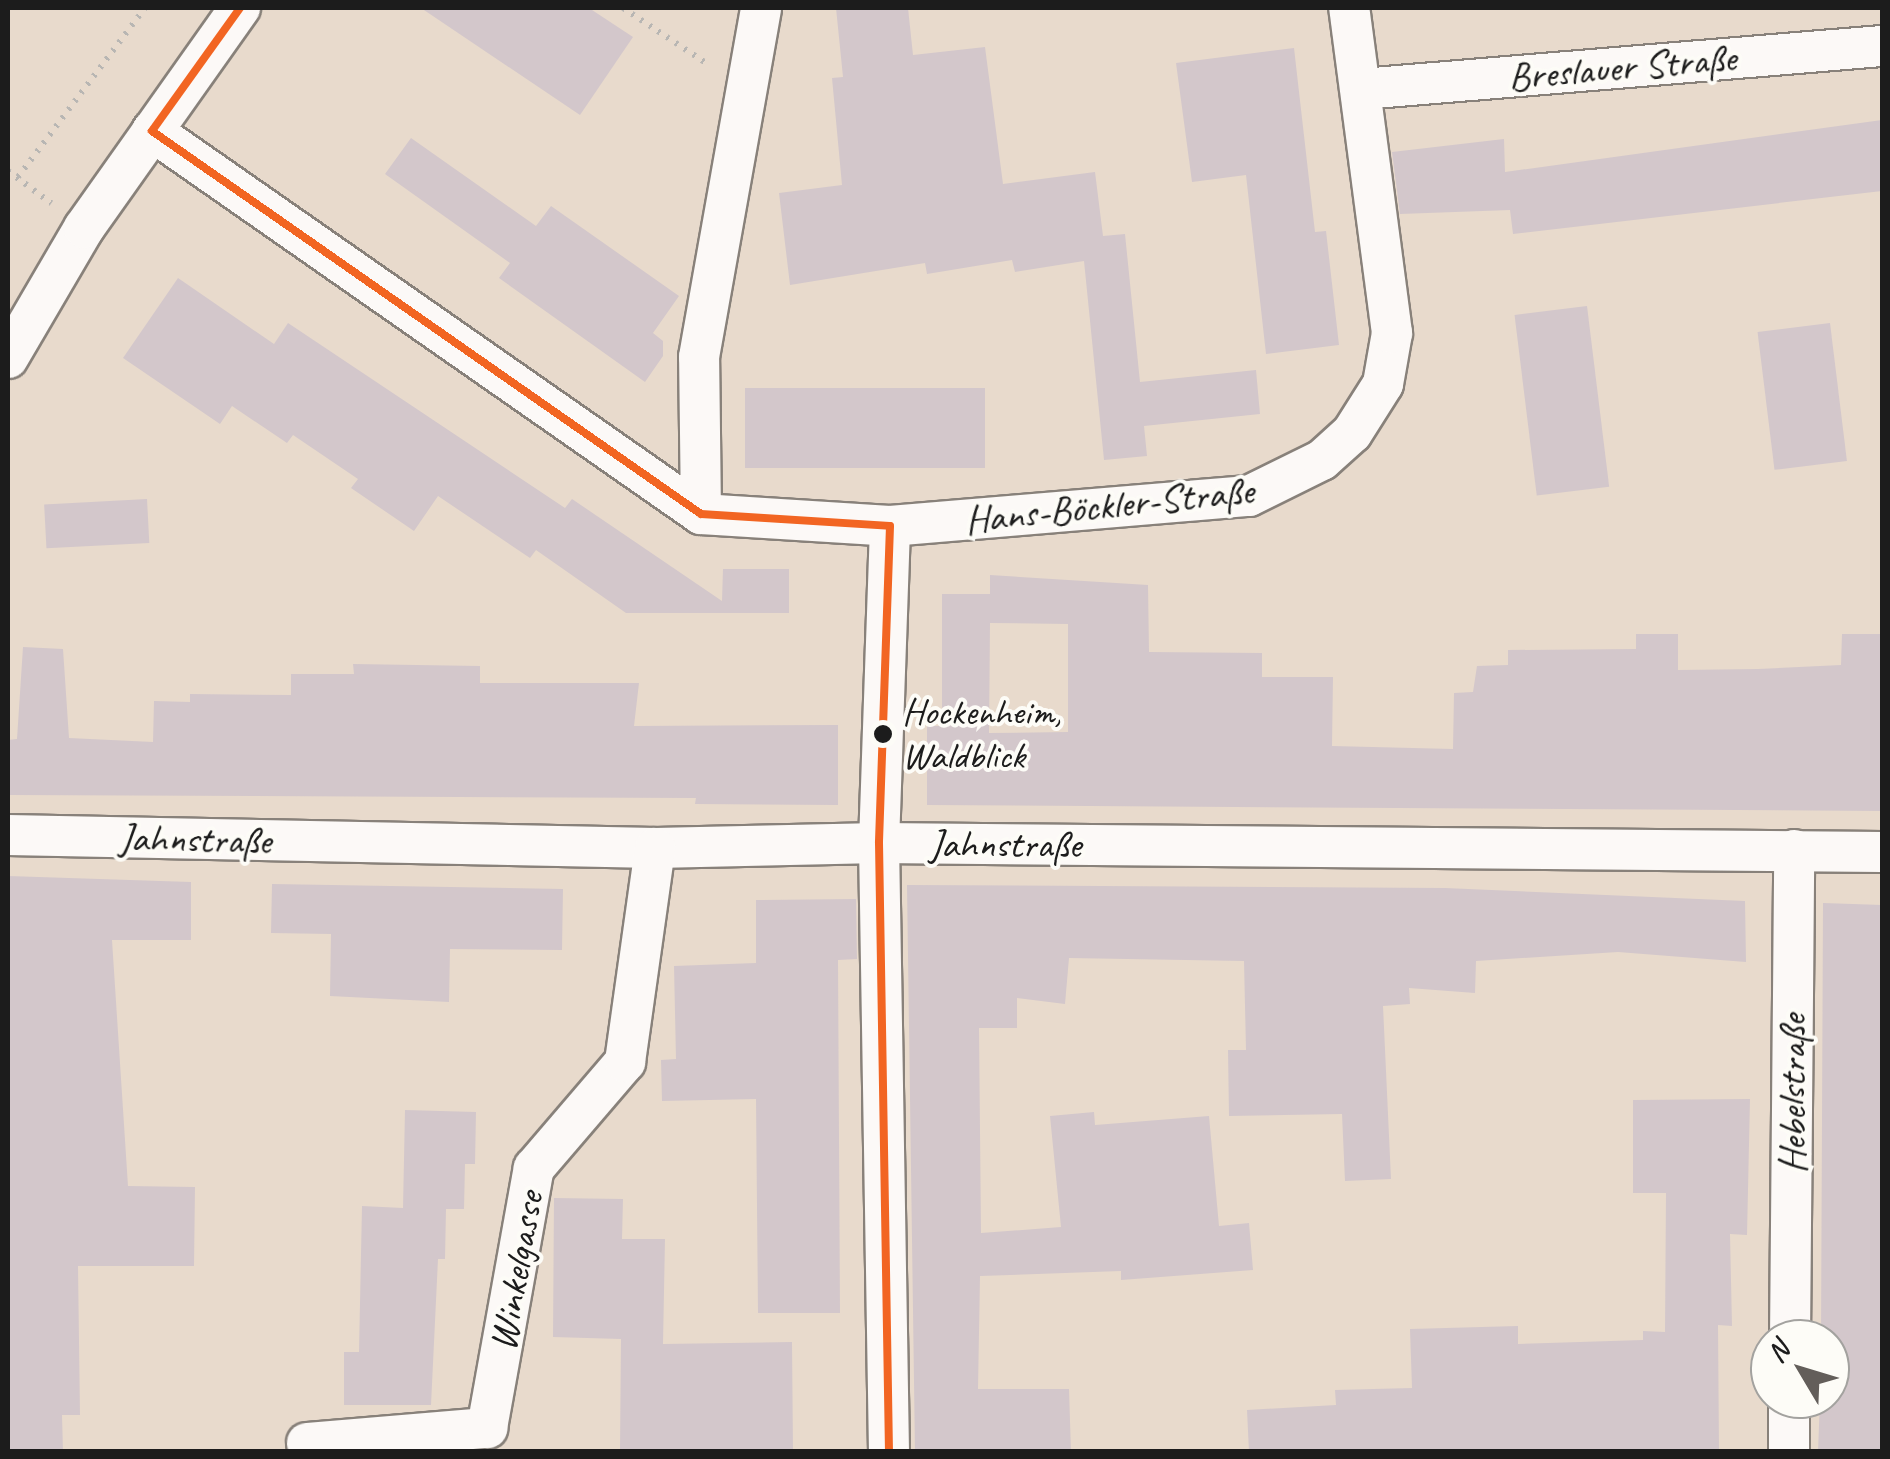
<!DOCTYPE html>
<html>
<head>
<meta charset="utf-8">
<style>
	body { margin:0 }
	#map { position:relative; width:1890px; height:1459px; overflow:hidden; background:#e8dacc; font-family:Caveat,sans-serif }
	div>[style] { position:absolute }
	[style*='--x'] { left:calc(var(--x)*1px); top:calc(var(--y)*1px); width:calc(var(--w)*1px); rotate:calc(var(--a)*1deg) }
	.building>* { inset:0; background:#d3c7cb; transform-origin:0 0 }
	.path>* { height:6px; margin-top:-3px; transform-origin:0; background:repeating-linear-gradient(90deg,#b8b6b3 0 2.5px,transparent 0 10.5px) }
	.roads { filter:drop-shadow(2px 0 #88817a) drop-shadow(-2px 0 #88817a) drop-shadow(0 2px #88817a) drop-shadow(0 -2px #88817a) }
	.minor>* { height:40px; margin:-20px; padding:0 20px; transform-origin:20px; border-radius:20px; background:#fcf9f7 }
	.bus-1>* { height:8px; margin:-4px; padding:0 4px; transform-origin:4px; border-radius:4px; background:#f26522 }
	.dots>* { width:28px; height:28px; translate:-50% -50%; box-sizing:border-box; border:5px solid #fdfcf7; border-radius:50% }
	span { translate:-50% -50%; white-space:nowrap; text-align:center; line-height:1.15; -webkit-text-stroke:8px #fdfcf7; paint-order:stroke }
	.bus-label { font-size:38px; color:#1c1c1c }
	.left { translate:0 -50%; text-align:left }
	.street-label { font-size:40px; color:#1c1c1c }
	.frame { position:absolute; inset:0; border:10px solid #1c1c1c; pointer-events:none }
	.north { position:absolute; left:1750px; top:1319px; width:100px; height:100px; box-sizing:border-box; background:#fdfcf7; border:2px solid #a3a29f; border-radius:50%; rotate:308deg; font-size:28px; font-weight:700; line-height:40px; text-align:center; color:#1c1c1c }
	.north::after { content:''; display:block; margin:auto; width:35px; height:45px; background:#635e5a; clip-path:polygon(50% 0,100% 100%,50% 72%,0 100%) }
</style>
</head>
<body>
<div id="map">
	<div class="building">
		<i style="clip-path:polygon(421px 8px,589px 8px,633px 37px,580px 115px)"></i>
		<i style="clip-path:polygon(836px 8px,908px 8px,913px 55px,985px 47px,1003px 184px,1095px 172px,1103px 236px,1125px 234px,1140px 382px,1256px 370px,1260px 414px,1144px 426px,1147px 456px,1104px 460px,1084px 261px,1015px 272px,1012px 260px,927px 274px,925px 263px,790px 285px,779px 193px,842px 185px,832px 78px,843px 77px)"></i>
		<i style="clip-path:polygon(1294px 48px,1315px 232px,1326px 231px,1339px 345px,1266px 354px,1246px 175px,1192px 182px,1176px 63px)"></i>
		<i style="clip-path:polygon(1882px 120px,1882px 191px,1513px 234px,1510px 210px,1400px 214px,1392px 152px,1504px 139px,1505px 172px)"></i>
		<i style="clip-path:polygon(411px 138px,536px 226px,551px 206px,679px 296px,653px 333px,663px 341px,663px 356px,645px 382px,499px 278px,510px 263px,385px 174px)"></i>
		<i style="clip-path:polygon(178px 278px,274px 344px,288px 323px,565px 508px,572px 499px,722px 601px,723px 569px,789px 569px,789px 613px,626px 613px,536px 550px,530px 558px,438px 496px,414px 531px,351px 488px,358px 479px,293px 435px,287px 443px,232px 406px,220px 424px,123px 358px)"></i>
		<i style="left:1587px;top:306px;width:182px;height:73px;rotate:83deg"></i>
		<i style="left:1830px;top:323px;width:139px;height:73px;rotate:83deg"></i>
		<i style="left:745px;top:388px;width:240px;height:80px"></i>
		<i style="left:147px;top:499px;width:44px;height:103px;rotate:87deg"></i>
		<i style="clip-path:polygon(evenodd,990px 575px,1148px 585px,1149px 652px,1262px 653px,1262px 677px,1333px 677px,1332px 746px,1453px 749px,1454px 693px,1473px 692px,1477px 666px,1508px 665px,1508px 650px,1636px 649px,1636px 634px,1678px 634px,1678px 670px,1758px 669px,1841px 665px,1842px 634px,1882px 634px,1882px 811px,927px 805px,927px 726px,942px 726px,942px 594px,990px 594px,990px 575px,990px 623px,1068px 624px,1068px 732px,989px 733px,990px 623px)"></i>
		<i style="clip-path:polygon(23px 647px,63px 649px,69px 738px,153px 742px,154px 701px,190px 702px,190px 694px,291px 695px,291px 674px,354px 674px,353px 664px,480px 666px,480px 683px,639px 683px,634px 726px,838px 725px,838px 805px,695px 804px,696px 798px,8px 795px,8px 740px,17px 739px)"></i>
		<i style="clip-path:polygon(8px 876px,191px 882px,191px 940px,112px 940px,128px 1186px,195px 1187px,194px 1266px,78px 1266px,80px 1415px,62px 1415px,63px 1452px,8px 1452px)"></i>
		<i style="clip-path:polygon(272px 884px,563px 889px,562px 950px,450px 949px,449px 1002px,330px 996px,331px 934px,271px 933px)"></i>
		<i style="clip-path:polygon(907px 885px,1445px 888px,1745px 901px,1746px 962px,1618px 952px,1476px 961px,1475px 993px,1409px 988px,1410px 1004px,1383px 1006px,1391px 1179px,1345px 1181px,1342px 1114px,1229px 1116px,1228px 1050px,1246px 1050px,1244px 961px,1069px 958px,1065px 1004px,1017px 998px,1017px 1028px,979px 1028px,981px 1233px,1061px 1227px,1050px 1116px,1094px 1112px,1095px 1125px,1209px 1116px,1219px 1226px,1249px 1223px,1253px 1270px,1121px 1280px,1121px 1271px,980px 1276px,978px 1389px,1069px 1389px,1071px 1452px,915px 1452px)"></i>
		<i style="clip-path:polygon(856px 899px,857px 959px,838px 960px,840px 1313px,758px 1313px,756px 1099px,662px 1101px,661px 1060px,676px 1059px,674px 966px,756px 963px,756px 900px)"></i>
		<i style="clip-path:polygon(1823px 903px,1882px 905px,1882px 1452px,1818px 1452px,1820px 1399px,1830px 1399px,1830px 1339px,1821px 1339px)"></i>
		<i style="clip-path:polygon(1750px 1099px,1747px 1235px,1730px 1234px,1732px 1326px,1718px 1325px,1719px 1452px,1249px 1452px,1247px 1410px,1336px 1405px,1335px 1390px,1412px 1388px,1410px 1329px,1518px 1326px,1518px 1344px,1643px 1340px,1643px 1331px,1665px 1332px,1666px 1193px,1633px 1193px,1633px 1100px)"></i>
		<i style="clip-path:polygon(405px 1110px,476px 1112px,475px 1164px,465px 1164px,464px 1209px,446px 1209px,445px 1259px,438px 1259px,431px 1405px,344px 1405px,344px 1352px,359px 1352px,362px 1206px,403px 1208px)"></i>
		<i style="clip-path:polygon(554px 1198px,623px 1199px,622px 1239px,665px 1239px,663px 1344px,792px 1342px,793px 1452px,620px 1450px,621px 1339px,553px 1337px)"></i>
	</div>
	<div class="path">
		<i style="--x:623;--y:8;--w:100;--a:33.5"></i>
		<i style="--x:8;--y:171;--w:54;--a:36.7"></i>
		<i style="--x:18;--y:177;--w:211;--a:-53.1"></i>
	</div>
	<div class="roads">
		<div class="minor">
			<i style="--x:1362;--y:89;--w:522;--a:-4.73"></i>
			<i style="--x:152;--y:131;--w:669;--a:34.9"></i>
			<i style="--x:701;--y:514;--w:189;--a:3.6"></i>
			<i style="--x:890;--y:526;--w:360;--a:-4.8"></i>
			<i style="--x:1249;--y:496;--w:81;--a:-26.3"></i>
			<i style="--x:1322;--y:460;--w:40;--a:-42"></i>
			<i style="--x:1352;--y:433;--w:58;--a:-57.7"></i>
			<i style="--x:1383;--y:384;--w:52;--a:-80"></i>
			<i style="--x:1392;--y:333;--w:328;--a:-97.5"></i>
			<i style="--x:8;--y:358;--w:151;--a:-59.7"></i>
			<i style="--x:84;--y:228;--w:270;--a:-54.7"></i>
			<i style="--x:701;--y:514;--w:157;--a:-90.7"></i>
			<i style="--x:699;--y:357;--w:354;--a:-79.9"></i>
			<i style="--x:8;--y:835;--w:647;--a:1.15"></i>
			<i style="--x:655;--y:848;--w:224;--a:-1.3"></i>
			<i style="--x:879;--y:843;--w:1003;--a:0.51"></i>
			<i style="--x:1790;--y:1339;--w:489;--a:-89.5"></i>
			<i style="--x:307;--y:1443;--w:181;--a:-4.8"></i>
			<i style="--x:487;--y:1428;--w:264;--a:-79.8"></i>
			<i style="--x:534;--y:1168;--w:140;--a:-49.4"></i>
			<i style="--x:625;--y:1062;--w:216;--a:-82"></i>
			<i style="--x:889;--y:1452;--w:609;--a:-90.94"></i>
			<i style="--x:879;--y:843;--w:317;--a:-88"></i>
			<i style="--x:1789;--y:1452;--w:53;--a:-90"></i>
		</div>
	</div>
	<div class="bus-1">
		<i style="--x:240;--y:8;--w:151;--a:125.6"></i>
		<i style="--x:152;--y:131;--w:669;--a:34.9"></i>
		<i style="--x:701;--y:514;--w:189;--a:3.6"></i>
		<i style="--x:890;--y:526;--w:317;--a:92"></i>
		<i style="--x:879;--y:843;--w:609;--a:89.06"></i>
	</div>
	<div class="dots">
		<i style="left:883px;top:734px;background:#1c1c1c"></i>
	</div>
	<div class="bus-label">
		<span class="left" style="left:902px;top:734px">Hockenheim,<br>Waldblick</span>
	</div>
	<div class="street-label">
		<span style="left:1622px;top:67px;rotate:-5deg">Breslauer Straße</span>
		<span style="left:1109px;top:505px;rotate:-6deg">Hans-Böckler-Straße</span>
		<span style="left:195px;top:839px;rotate:1deg">Jahnstraße</span>
		<span style="left:1005px;top:844px">Jahnstraße</span>
		<span style="left:1792px;top:1094px;rotate:-90deg">Hebelstraße</span>
		<span style="left:516px;top:1271px;rotate:-80deg">Winkelgasse</span>
	</div>
	<div class="frame"></div>
	<div class="north">N</div>
</div>
</body>
</html>
